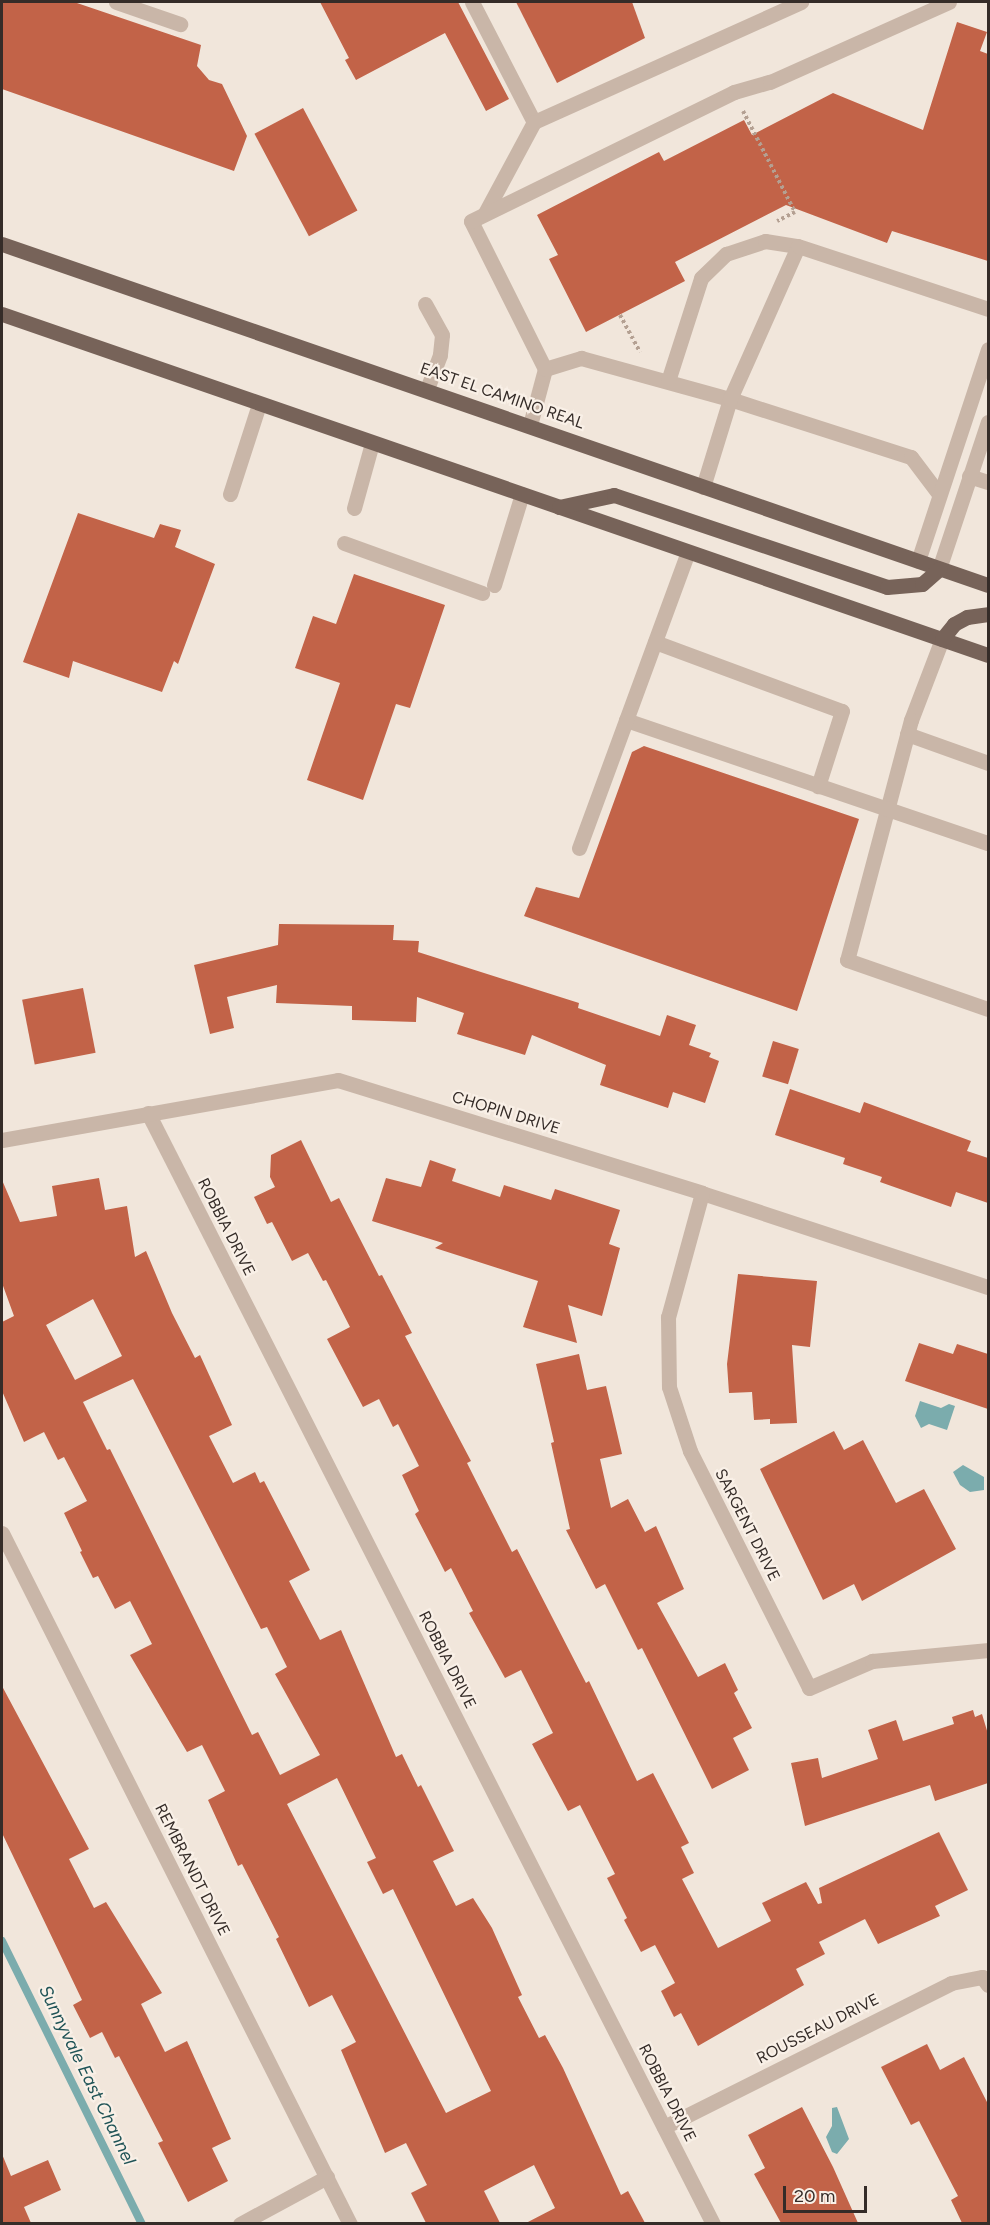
<!DOCTYPE html>
<html>
<head>
<meta charset="utf-8">
<style>
	body { margin:0 }
	#map { position:relative; width:990px; height:2225px; overflow:hidden; background:#f1e6db; font-family:Figtree,sans-serif }
	div>[style] { position:absolute }
	[style*='--x'] { left:calc(var(--x)*1px); top:calc(var(--y)*1px); width:calc(var(--w)*1px); rotate:calc(var(--a)*1deg) }
	.water>* { inset:0; background:#7bacad }
	.stream>* { height:8px; margin:-4px; padding:0 4px; transform-origin:4px; border-radius:4px; background:#7bacad }
	.building>* { inset:0; background:#c26348; transform-origin:0 0 }
	.path>* { height:4px; margin-top:-2px; transform-origin:0; background:repeating-linear-gradient(90deg,#b4a092 0 3px,transparent 0 6px) }
	.service>* { height:15px; margin:-7.5px; padding:0 7.5px; transform-origin:7.5px; border-radius:7.5px; background:#c9b6a8 }
	.minor>* { height:15px; margin:-7.5px; padding:0 7.5px; transform-origin:7.5px; border-radius:7.5px; background:#c9b6a8 }
	.primary>* { height:15px; margin:-7.5px; padding:0 7.5px; transform-origin:7.5px; border-radius:7.5px; background:#776359 }
	span { translate:-50% -50%; white-space:nowrap; text-align:center; line-height:1.15; -webkit-text-stroke:4.5px #f9f0e7; paint-order:stroke }
	.street-label { font-size:16px; color:#352c28 }
	.water-label { font-size:18px; color:#1f5356; font-style:italic }
	.frame { position:absolute; inset:0; border:3px solid #352c28; pointer-events:none }
	.scale { position:absolute; left:783px; top:2186px; width:84px; height:27px; box-sizing:border-box; border:3px solid #352c28; border-top:0; padding-left:8px; font-size:18px; line-height:21px; white-space:nowrap; color:#352c28; -webkit-text-stroke:4px #f9f0e7; paint-order:stroke }
</style>
</head>
<body>
<div id="map">
	<div class="water">
		<i style="clip-path:polygon(920px 1401px,941px 1408px,949px 1404px,955px 1406px,947px 1430px,929px 1424px,921px 1428px,915px 1416px)"></i>
		<i style="clip-path:polygon(963px 1465px,984px 1477px,984px 1490px,970px 1492px,960px 1485px,953px 1472px)"></i>
		<i style="clip-path:polygon(837px 2107px,849px 2139px,837px 2154px,832px 2152px,826px 2137px,832px 2126px,832px 2108px)"></i>
	</div>
	<div class="stream">
		<i style="--x:2;--y:1941;--w:316;--a:63.7"></i>
	</div>
	<div class="building">
		<i style="clip-path:polygon(2px 2px,74px 2px,201px 45px,197px 66px,209px 80px,222px 84px,247px 136px,234px 171px,2px 89px)"></i>
		<i style="clip-path:polygon(320px 2px,458px 2px,509px 99px,486px 111px,445px 33px,356px 80px,345px 60px,349px 58px)"></i>
		<i style="clip-path:polygon(516px 2px,632px 2px,645px 38px,557px 83px)"></i>
		<i style="clip-path:polygon(957px 22px,987px 32px,980px 51px,988px 54px,988px 261px,892px 231px,887px 243px,786px 205px,675px 262px,685px 281px,586px 332px,549px 259px,558px 255px,537px 215px,659px 152px,664px 161px,744px 120px,752px 135px,833px 93px,923px 130px)"></i>
		<i style="left:303px;top:108px;width:116px;height:55px;rotate:62deg"></i>
		<i style="clip-path:polygon(78px 513px,154px 538px,160px 524px,181px 530px,175px 547px,215px 564px,178px 664px,174px 661px,162px 692px,73px 661px,69px 678px,23px 662px)"></i>
		<i style="clip-path:polygon(354px 574px,445px 605px,410px 708px,396px 704px,363px 800px,307px 780px,340px 683px,295px 668px,313px 616px,336px 624px)"></i>
		<i style="clip-path:polygon(644px 746px,859px 819px,797px 1011px,524px 916px,536px 887px,579px 898px,632px 752px)"></i>
		<i style="clip-path:polygon(279px 924px,394px 925px,393px 940px,419px 941px,418px 952px,579px 1003px,578px 1008px,660px 1036px,667px 1015px,696px 1025px,689px 1045px,711px 1053px,709px 1057px,719px 1061px,705px 1103px,673px 1092px,668px 1108px,600px 1085px,606px 1065px,532px 1035px,525px 1055px,457px 1034px,464px 1013px,417px 997px,416px 1022px,352px 1020px,352px 1006px,276px 1003px,277px 985px,227px 997px,234px 1028px,210px 1034px,194px 965px,278px 945px)"></i>
		<i style="left:83px;top:988px;width:66px;height:62px;rotate:79deg"></i>
		<i style="left:773px;top:1041px;width:27px;height:37px;rotate:17deg"></i>
		<i style="clip-path:polygon(790px 1089px,860px 1113px,864px 1102px,971px 1141px,967px 1151px,988px 1158px,988px 1203px,956px 1192px,951px 1207px,880px 1182px,882px 1177px,843px 1164px,845px 1158px,775px 1135px)"></i>
		<i style="clip-path:polygon(301px 1140px,331px 1202px,339px 1198px,379px 1276px,382px 1275px,412px 1333px,405px 1336px,471px 1461px,467px 1463px,512px 1552px,517px 1549px,586px 1683px,589px 1681px,637px 1781px,653px 1773px,689px 1843px,681px 1847px,694px 1873px,682px 1879px,718px 1948px,771px 1921px,762px 1903px,806px 1882px,818px 1904px,822px 1903px,819px 1888px,939px 1832px,968px 1890px,935px 1906px,940px 1916px,878px 1944px,865px 1919px,819px 1942px,825px 1954px,796px 1969px,804px 1985px,698px 2046px,681px 2013px,674px 2017px,661px 1991px,675px 1983px,655px 1945px,641px 1952px,624px 1920px,627px 1918px,607px 1878px,615px 1874px,580px 1805px,568px 1811px,532px 1744px,553px 1733px,521px 1670px,505px 1678px,469px 1613px,473px 1611px,451px 1568px,445px 1572px,415px 1514px,419px 1511px,402px 1475px,419px 1466px,398px 1424px,393px 1427px,379px 1399px,363px 1407px,327px 1339px,350px 1327px,326px 1280px,323px 1281px,308px 1253px,292px 1261px,272px 1222px,267px 1224px,254px 1197px,275px 1187px,270px 1177px,271px 1155px)"></i>
		<i style="clip-path:polygon(430px 1160px,456px 1169px,452px 1181px,500px 1197px,504px 1185px,551px 1200px,555px 1189px,620px 1210px,609px 1244px,620px 1248px,602px 1316px,568px 1305px,577px 1343px,523px 1327px,538px 1281px,435px 1248px,443px 1243px,372px 1221px,386px 1178px,421px 1187px)"></i>
		<i style="clip-path:polygon(evenodd,99px 1178px,105px 1210px,127px 1206px,135px 1257px,146px 1251px,172px 1313px,195px 1358px,200px 1355px,232px 1425px,209px 1436px,233px 1483px,255px 1472px,260px 1483px,264px 1481px,310px 1570px,289px 1581px,320px 1640px,341px 1630px,396px 1757px,402px 1754px,418px 1787px,421px 1785px,454px 1851px,433px 1861px,456px 1906px,473px 1898px,492px 1928px,522px 1995px,518px 1997px,539px 2038px,545px 2035px,563px 2068px,621px 2195px,628px 2191px,645px 2223px,526px 2223px,555px 2208px,534px 2165px,484px 2191px,500px 2223px,426px 2223px,411px 2193px,427px 2185px,406px 2143px,385px 2153px,341px 2050px,356px 2042px,332px 1995px,309px 2007px,276px 1939px,279px 1937px,242px 1864px,238px 1866px,208px 1800px,225px 1791px,202px 1745px,187px 1752px,130px 1655px,152px 1644px,130px 1601px,115px 1609px,98px 1576px,93px 1578px,80px 1552px,82px 1551px,64px 1513px,87px 1501px,64px 1457px,58px 1460px,44px 1432px,24px 1442px,2px 1391px,2px 1322px,14px 1316px,2px 1283px,2px 1180px,20px 1222px,57px 1216px,52px 1186px,99px 1178px,93px 1299px,122px 1356px,75px 1380px,46px 1325px,93px 1299px,99px 1178px,133px 1379px,261px 1629px,267px 1627px,287px 1667px,275px 1674px,320px 1755px,280px 1775px,258px 1732px,252px 1735px,110px 1449px,107px 1450px,83px 1402px,133px 1379px,99px 1178px,337px 1778px,376px 1858px,367px 1862px,383px 1894px,393px 1889px,491px 2091px,446px 2113px,287px 1804px,337px 1778px)"></i>
		<i style="clip-path:polygon(738px 1274px,817px 1281px,810px 1347px,792px 1345px,797px 1423px,770px 1424px,770px 1419px,754px 1420px,752px 1392px,729px 1393px,727px 1364px)"></i>
		<i style="clip-path:polygon(919px 1343px,953px 1354px,957px 1344px,988px 1354px,988px 1409px,905px 1381px)"></i>
		<i style="clip-path:polygon(579px 1354px,587px 1390px,606px 1386px,622px 1454px,600px 1459px,611px 1508px,628px 1499px,645px 1532px,656px 1526px,684px 1589px,657px 1603px,698px 1677px,725px 1663px,738px 1690px,734px 1693px,752px 1728px,733px 1738px,749px 1770px,712px 1789px,642px 1648px,638px 1650px,605px 1584px,596px 1589px,566px 1530px,570px 1529px,551px 1443px,554px 1442px,536px 1364px)"></i>
		<i style="clip-path:polygon(834px 1431px,844px 1450px,863px 1440px,896px 1503px,924px 1489px,956px 1549px,862px 1601px,854px 1584px,823px 1600px,760px 1469px)"></i>
		<i style="clip-path:polygon(2px 1686px,89px 1849px,69px 1859px,94px 1908px,106px 1902px,162px 1993px,141px 2004px,165px 2052px,187px 2041px,231px 2139px,212px 2148px,228px 2181px,188px 2202px,158px 2143px,163px 2141px,119px 2056px,115px 2058px,102px 2032px,90px 2038px,73px 2005px,82px 2000px,2px 1833px)"></i>
		<i style="clip-path:polygon(973px 1710px,975px 1717px,982px 1714px,988px 1734px,988px 1783px,935px 1801px,930px 1785px,805px 1826px,791px 1763px,818px 1758px,822px 1778px,878px 1759px,868px 1730px,896px 1720px,903px 1741px,954px 1724px,952px 1717px)"></i>
		<i style="clip-path:polygon(927px 2044px,940px 2070px,964px 2057px,988px 2104px,988px 2223px,962px 2223px,951px 2200px,958px 2196px,919px 2121px,911px 2125px,881px 2067px)"></i>
		<i style="clip-path:polygon(802px 2107px,833px 2167px,858px 2223px,781px 2223px,754px 2174px,765px 2168px,748px 2135px)"></i>
		<i style="clip-path:polygon(2px 2154px,11px 2176px,48px 2160px,61px 2190px,24px 2207px,31px 2223px,2px 2223px)"></i>
	</div>
	<div class="path">
		<i style="--x:743;--y:111;--w:114;--a:62.8"></i>
		<i style="--x:795;--y:212;--w:20;--a:153"></i>
		<i style="--x:620;--y:315;--w:42;--a:61.6"></i>
	</div>
	<div class="service">
		<i style="--x:116;--y:2;--w:68;--a:19"></i>
		<i style="--x:472;--y:2;--w:135;--a:62.7"></i>
		<i style="--x:534;--y:122;--w:293;--a:-24.2"></i>
		<i style="--x:485;--y:213;--w:103;--a:-61.7"></i>
		<i style="--x:425;--y:304;--w:35;--a:61"></i>
		<i style="--x:442;--y:335;--w:20;--a:96"></i>
		<i style="--x:440;--y:355;--w:36;--a:111"></i>
		<i style="--x:545;--y:369;--w:38;--a:-17"></i>
		<i style="--x:581;--y:358;--w:155;--a:15.4"></i>
		<i style="--x:730;--y:399;--w:190;--a:17.8"></i>
		<i style="--x:911;--y:457;--w:46;--a:52.9"></i>
		<i style="--x:668;--y:381;--w:108;--a:-72.2"></i>
		<i style="--x:701;--y:278;--w:35;--a:-44"></i>
		<i style="--x:726;--y:254;--w:41;--a:-18.4"></i>
		<i style="--x:765;--y:241;--w:33;--a:9"></i>
		<i style="--x:530;--y:425;--w:58;--a:-75"></i>
		<i style="--x:545;--y:369;--w:165;--a:-116.6"></i>
		<i style="--x:471;--y:221;--w:293;--a:-26.1"></i>
		<i style="--x:734;--y:92;--w:37;--a:-16"></i>
		<i style="--x:770;--y:82;--w:196;--a:-24.1"></i>
		<i style="--x:969;--y:476;--w:20;--a:18"></i>
		<i style="--x:703;--y:487;--w:92;--a:-72.9"></i>
		<i style="--x:730;--y:399;--w:167;--a:-66"></i>
		<i style="--x:798;--y:246;--w:200;--a:18.3"></i>
		<i style="--x:230;--y:494;--w:95;--a:-72.1"></i>
		<i style="--x:354;--y:508;--w:67;--a:-74.5"></i>
		<i style="--x:344;--y:543;--w:147;--a:19.9"></i>
		<i style="--x:918;--y:561;--w:223;--a:-71.7"></i>
		<i style="--x:939;--y:569;--w:155;--a:-71.6"></i>
		<i style="--x:494;--y:585;--w:95;--a:-72.9"></i>
		<i style="--x:942;--y:639;--w:87;--a:110.9"></i>
		<i style="--x:911;--y:720;--w:248;--a:104.9"></i>
		<i style="--x:847;--y:960;--w:149;--a:19.2"></i>
		<i style="--x:655;--y:642;--w:199;--a:20.3"></i>
		<i style="--x:842;--y:711;--w:79;--a:107.7"></i>
		<i style="--x:626;--y:720;--w:382;--a:18.8"></i>
		<i style="--x:907;--y:734;--w:86;--a:19.7"></i>
		<i style="--x:579;--y:848;--w:315;--a:-69.8"></i>
	</div>
	<div class="minor">
		<i style="--x:148;--y:1113;--w:1246;--a:63.04"></i>
		<i style="--x:2;--y:1140;--w:341;--a:-10.1"></i>
		<i style="--x:338;--y:1080;--w:381;--a:17.2"></i>
		<i style="--x:702;--y:1193;--w:301;--a:18.2"></i>
		<i style="--x:702;--y:1193;--w:129;--a:105.3"></i>
		<i style="--x:668;--y:1317;--w:70;--a:89.2"></i>
		<i style="--x:669;--y:1387;--w:67;--a:71.8"></i>
		<i style="--x:690;--y:1451;--w:265;--a:63.3"></i>
		<i style="--x:809;--y:1688;--w:69;--a:-23.2"></i>
		<i style="--x:872;--y:1661;--w:117;--a:-5.4"></i>
		<i style="--x:2;--y:1533;--w:774;--a:63.27"></i>
		<i style="--x:664;--y:2127;--w:321;--a:-26.6"></i>
		<i style="--x:951;--y:1983;--w:32;--a:-11"></i>
		<i style="--x:982;--y:1977;--w:10;--a:53"></i>
		<i style="--x:240;--y:2224;--w:99;--a:-28.4"></i>
	</div>
	<div class="primary">
		<i style="--x:2;--y:244;--w:1043;--a:19.08"></i>
		<i style="--x:2;--y:314;--w:1043;--a:19.08"></i>
		<i style="--x:559;--y:507;--w:56;--a:-12.3"></i>
		<i style="--x:614;--y:495;--w:288;--a:18.6"></i>
		<i style="--x:887;--y:587;--w:35;--a:-5"></i>
		<i style="--x:922;--y:584;--w:23;--a:-41"></i>
		<i style="--x:942;--y:639;--w:19;--a:-51"></i>
		<i style="--x:954;--y:624;--w:15;--a:-28"></i>
		<i style="--x:967;--y:617;--w:21;--a:-8"></i>
	</div>
	<div class="street-label">
		<span style="left:502px;top:396px;rotate:19deg">EAST EL CAMINO REAL</span>
		<span style="left:506px;top:1113px;rotate:17deg">CHOPIN DRIVE</span>
		<span style="left:226px;top:1227px;rotate:63deg">ROBBIA DRIVE</span>
		<span style="left:747px;top:1525px;rotate:63deg">SARGENT DRIVE</span>
		<span style="left:447px;top:1660px;rotate:63deg">ROBBIA DRIVE</span>
		<span style="left:192px;top:1870px;rotate:63deg">REMBRANDT DRIVE</span>
		<span style="left:818px;top:2029px;rotate:-27deg">ROUSSEAU DRIVE</span>
		<span style="left:667px;top:2093px;rotate:63deg">ROBBIA DRIVE</span>
	</div>
	<div class="water-label">
		<span style="left:87px;top:2075px;rotate:64deg">Sunnyvale East Channel</span>
	</div>
	<div class="frame"></div>
	<div class="scale">20 m</div>
</div>
</body>
</html>
